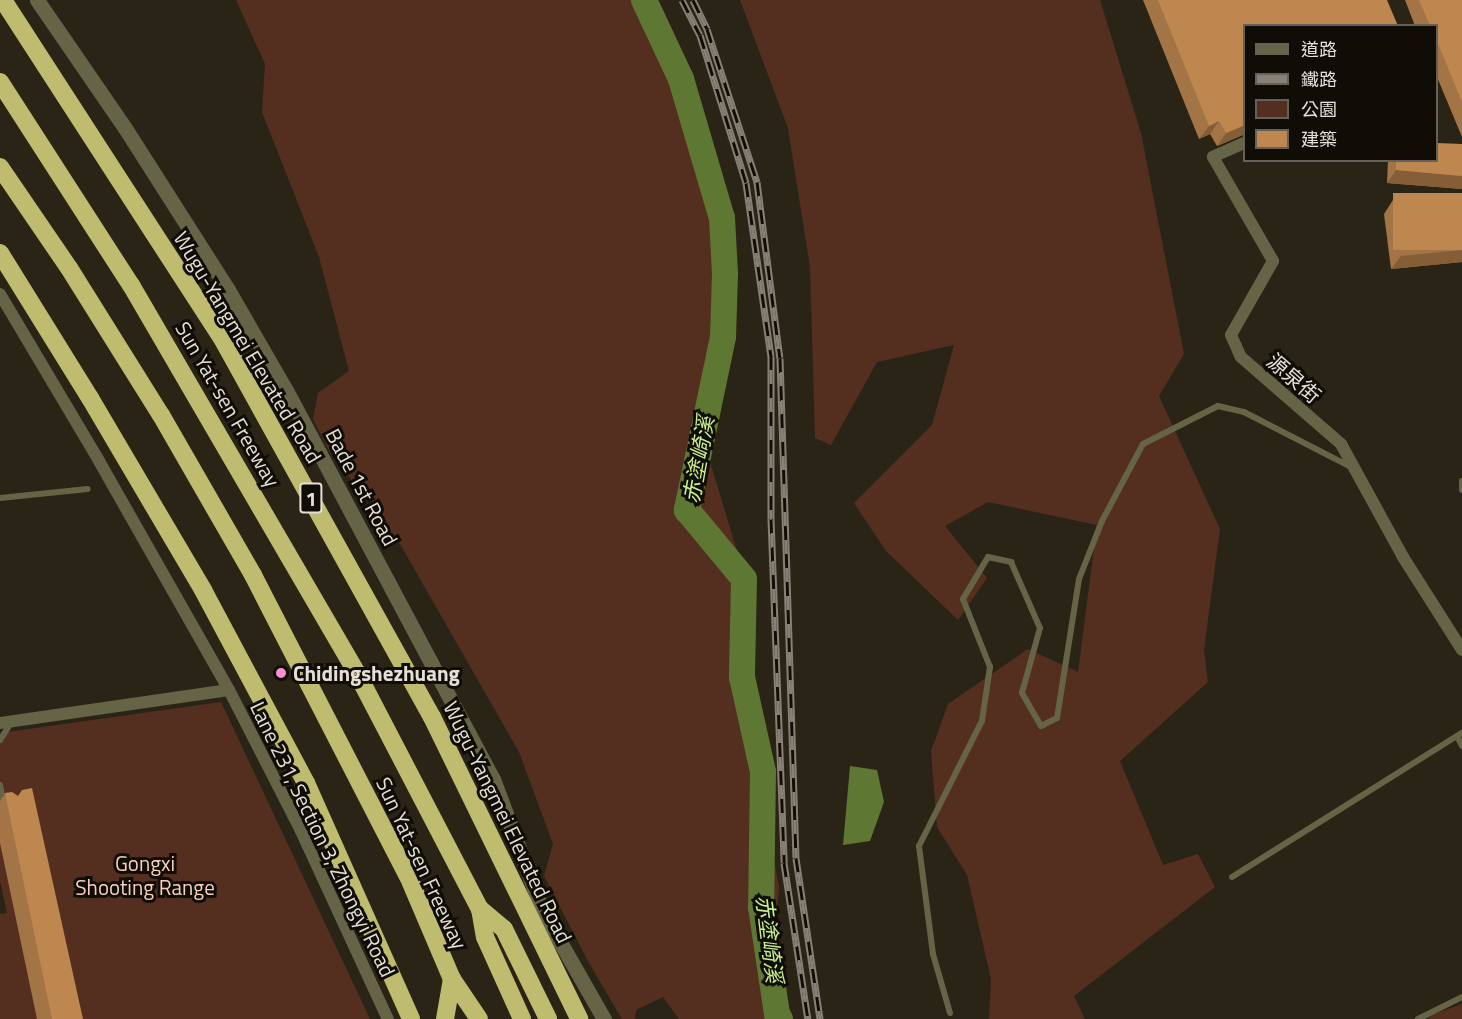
<!DOCTYPE html>
<html>
<head>
<meta charset="utf-8">
<style>
	body { margin:0 }
	#map { position:relative; width:1462px; height:1019px; overflow:hidden; background:#2a2416; font-family:"Titillium Web","Noto Sans TC",sans-serif }
	div>[style] { position:absolute }
	[style*='--x'] { left:calc(var(--x)*1px); top:calc(var(--y)*1px); width:calc(var(--w)*1px); rotate:calc(var(--a)*1deg) }
	.green>* { inset:0; background:#542f1f }
	.water>* { inset:0; background:#5e7733 }
	.river>* { height:26px; margin:-13px; padding:0 13px; transform-origin:13px; border-radius:13px; background:#5e7733 }
	.service>* { height:6px; margin:-3px; padding:0 3px; transform-origin:3px; border-radius:3px; background:#656446 }
	.minor>* { height:12px; margin:-6px; padding:0 6px; transform-origin:6px; border-radius:6px; background:#656446 }
	.tertiary>* { height:15px; margin:-7.5px; padding:0 7.5px; transform-origin:7.5px; border-radius:7.5px; background:#656446 }
	.motorway>* { height:18px; margin:-9px; padding:0 9px; transform-origin:9px; border-radius:9px; background:#c0bc6f }
	.rail>* { height:7px; margin-top:-3.5px; transform-origin:0; background:repeating-linear-gradient(90deg,#100d07 0 14px,#868075 0 28px); box-sizing:border-box; border-block:2px solid #868075 }
	.wall>* { inset:0; background:#a37445 }
	.shaded-wall>* { inset:0; background:#855e38 }
	.building>* { inset:0; background:#be8750; transform-origin:0 0 }
	.dots>* { width:16px; height:16px; translate:-50% -50%; box-sizing:border-box; border:3px solid #100d07; border-radius:50% }
	span { translate:-50% -50%; white-space:nowrap; text-align:center; line-height:1.15; -webkit-text-stroke:6px #100d07; paint-order:stroke }
	.shield-label span { padding:2px 4px; background:#100d07; border:2px solid; border-radius:4px; -webkit-text-stroke-width:0 }
	.shield-label { font-size:20px; color:#e5e0d7; font-weight:700 }
	.street-label { font-size:21px; color:#e5e0d7 }
	.poi-label { font-size:21px; color:#e5e0d7; font-weight:700 }
	.left { translate:0 -50%; text-align:left }
	.park-label { font-size:21px; color:#f8cfbe }
	.water-label { font-size:22px; color:#c8ee8e; font-style:italic }
	.legend { position:absolute; left:1243px; top:24px; width:195px; height:138px; box-sizing:border-box; background:#100d07; border:2px solid #65615a; margin:0; padding:8px 10px; list-style:none; font-size:18px; color:#e5e0d7 }
	.legend li { display:flex; align-items:center; gap:12px; height:30px }
	.legend b { width:30px; border:2px solid #65615a }
</style>
</head>
<body>
<div id="map">
	<div class="green">
		<i style="clip-path:polygon(236px 0,637px 0,678px 93px,728px 266px,706px 448px,739px 558px,756px 760px,779px 887px,769px 1009px,776px 1019px,679px 1019px,663px 997px,636px 1010px,635px 1019px,622px 1019px,589px 963px,544px 876px,553px 844px,519px 752px,400px 544px,328px 449px,313px 419px,318px 393px,349px 371px,319px 257px,262px 112px,265px 64px)"></i>
		<i style="clip-path:polygon(740px 0,1100px 0,1141px 133px,1184px 354px,1159px 396px,1220px 529px,1204px 650px,1208px 682px,1120px 761px,1163px 865px,1198px 854px,1215px 887px,1074px 996px,1085px 1019px,989px 1019px,991px 979px,967px 875px,937px 827px,931px 751px,948px 704px,1028px 649px,1078px 672px,1097px 525px,988px 502px,945px 526px,987px 578px,958px 620px,886px 551px,854px 503px,932px 425px,954px 345px,877px 362px,831px 445px,815px 438px,810px 267px,788px 128px)"></i>
		<i style="clip-path:polygon(221px 702px,370px 1019px,0 1019px,0 914px,7px 913px,0 881px,0 733px)"></i>
		<i style="clip-path:polygon(1462px 1004px,1462px 1019px,1427px 1019px,1434px 1014px)"></i>
	</div>
	<div class="water">
		<i style="clip-path:polygon(850px 766px,877px 770px,884px 802px,870px 841px,843px 845px)"></i>
	</div>
	<div class="river">
		<i style="--x:644;--y:0;--w:87;--a:64.9"></i>
		<i style="--x:681;--y:79;--w:145;--a:73.6"></i>
		<i style="--x:722;--y:218;--w:56;--a:86.9"></i>
		<i style="--x:725;--y:274;--w:63;--a:91.8"></i>
		<i style="--x:723;--y:337;--w:177;--a:101.8"></i>
		<i style="--x:687;--y:510;--w:89;--a:50.4"></i>
		<i style="--x:744;--y:579;--w:98;--a:91.2"></i>
		<i style="--x:742;--y:677;--w:97;--a:77.5"></i>
		<i style="--x:763;--y:772;--w:135;--a:90.8"></i>
		<i style="--x:761;--y:907;--w:108;--a:81.5"></i>
		<i style="--x:777;--y:1014;--w:6;--a:59"></i>
	</div>
	<div class="service">
		<i style="--x:1462;--y:481;--w:9;--a:90"></i>
		<i style="--x:0;--y:498;--w:88;--a:-5.8"></i>
		<i style="--x:1457;--y:736;--w:11;--a:63"></i>
		<i style="--x:0;--y:740;--w:20;--a:-57"></i>
		<i style="--x:0;--y:785;--w:20;--a:79"></i>
		<i style="--x:1232;--y:877;--w:271;--a:-32.1"></i>
		<i style="--x:950;--y:1013;--w:61;--a:-106.1"></i>
		<i style="--x:933;--y:954;--w:109;--a:-97.4"></i>
		<i style="--x:919;--y:846;--w:140;--a:-63.3"></i>
		<i style="--x:982;--y:721;--w:55;--a:-81.6"></i>
		<i style="--x:990;--y:667;--w:73;--a:-111.7"></i>
		<i style="--x:963;--y:599;--w:49;--a:-59.2"></i>
		<i style="--x:988;--y:557;--w:24;--a:12"></i>
		<i style="--x:1011;--y:562;--w:72;--a:66.3"></i>
		<i style="--x:1040;--y:628;--w:67;--a:105.5"></i>
		<i style="--x:1022;--y:693;--w:38;--a:60"></i>
		<i style="--x:1041;--y:726;--w:18;--a:-27"></i>
		<i style="--x:1057;--y:718;--w:141;--a:-81"></i>
		<i style="--x:1079;--y:579;--w:62;--a:-68.4"></i>
		<i style="--x:1102;--y:521;--w:87;--a:-62"></i>
		<i style="--x:1143;--y:444;--w:84;--a:-26.9"></i>
		<i style="--x:1218;--y:406;--w:27;--a:13"></i>
		<i style="--x:1244;--y:412;--w:120;--a:27.2"></i>
		<i style="--x:1418;--y:1019;--w:49;--a:-26.6"></i>
	</div>
	<div class="minor">
		<i style="--x:1244;--y:143;--w:34;--a:156"></i>
		<i style="--x:1213;--y:157;--w:120;--a:60"></i>
		<i style="--x:1273;--y:261;--w:85;--a:119.6"></i>
		<i style="--x:1231;--y:335;--w:24;--a:66"></i>
		<i style="--x:1241;--y:357;--w:133;--a:41"></i>
		<i style="--x:1341;--y:444;--w:129;--a:61.2"></i>
		<i style="--x:1403;--y:557;--w:110;--a:57.6"></i>
		<i style="--x:0;--y:294;--w:194;--a:59.3"></i>
		<i style="--x:99;--y:461;--w:263;--a:60.4"></i>
		<i style="--x:229;--y:690;--w:158;--a:62.9"></i>
		<i style="--x:301;--y:831;--w:207;--a:65.2"></i>
		<i style="--x:0;--y:723;--w:231;--a:-8.2"></i>
	</div>
	<div class="tertiary">
		<i style="--x:37;--y:0;--w:155;--a:55.5"></i>
		<i style="--x:125;--y:128;--w:190;--a:57.5"></i>
		<i style="--x:227;--y:288;--w:118;--a:60"></i>
		<i style="--x:286;--y:390;--w:441;--a:62"></i>
		<i style="--x:493;--y:779;--w:142;--a:69.4"></i>
		<i style="--x:543;--y:912;--w:123;--a:60.3"></i>
	</div>
	<div class="motorway">
		<i style="--x:3;--y:0;--w:407;--a:57.1"></i>
		<i style="--x:224;--y:342;--w:429;--a:61"></i>
		<i style="--x:432;--y:717;--w:336;--a:64"></i>
		<i style="--x:0;--y:82;--w:242;--a:57.2"></i>
		<i style="--x:131;--y:285;--w:453;--a:59.8"></i>
		<i style="--x:359;--y:677;--w:262;--a:62.5"></i>
		<i style="--x:480;--y:909;--w:28;--a:80"></i>
		<i style="--x:485;--y:937;--w:90;--a:65.7"></i>
		<i style="--x:0;--y:167;--w:122;--a:55.7"></i>
		<i style="--x:69;--y:268;--w:173;--a:58"></i>
		<i style="--x:161;--y:415;--w:185;--a:60.1"></i>
		<i style="--x:253;--y:575;--w:346;--a:62.8"></i>
		<i style="--x:411;--y:883;--w:104;--a:66.9"></i>
		<i style="--x:452;--y:979;--w:48;--a:56"></i>
		<i style="--x:0;--y:253;--w:171;--a:58.2"></i>
		<i style="--x:90;--y:398;--w:223;--a:59.5"></i>
		<i style="--x:203;--y:590;--w:219;--a:61.9"></i>
		<i style="--x:306;--y:783;--w:258;--a:66"></i>
		<i style="--x:480;--y:909;--w:31;--a:40"></i>
		<i style="--x:504;--y:929;--w:100;--a:63.9"></i>
		<i style="--x:445;--y:1019;--w:41;--a:-80.1"></i>
	</div>
	<div class="rail">
		<i style="--x:682;--y:0;--w:39;--a:63"></i>
		<i style="--x:700;--y:35;--w:155;--a:72.7"></i>
		<i style="--x:746;--y:183;--w:175;--a:81.8"></i>
		<i style="--x:771;--y:356;--w:163;--a:90"></i>
		<i style="--x:771;--y:519;--w:344;--a:87.8"></i>
		<i style="--x:784;--y:863;--w:158;--a:81.3"></i>
		<i style="--x:693;--y:0;--w:32;--a:64"></i>
		<i style="--x:707;--y:29;--w:161;--a:71.9"></i>
		<i style="--x:757;--y:182;--w:177;--a:82.6"></i>
		<i style="--x:780;--y:358;--w:500;--a:88.17"></i>
		<i style="--x:796;--y:858;--w:163;--a:81.5"></i>
	</div>
	<div class="wall">
		<i style="clip-path:polygon(1143px 0,1387px 0,1245px 26px,1245px 134px,1217px 146px,1210px 134px,1199px 139px)"></i>
		<i style="clip-path:polygon(1405px 0,1462px 0,1462px 137px,1437px 77px,1437px 26px,1415px 26px)"></i>
		<i style="clip-path:polygon(1462px 144px,1462px 189px,1387px 183px,1388px 160px,1437px 160px)"></i>
		<i style="clip-path:polygon(1462px 193px,1462px 262px,1391px 269px,1384px 214px,1393px 200px)"></i>
		<i style="clip-path:polygon(5px 793px,83px 1019px,37px 1019px,0 843px,0 801px)"></i>
	</div>
	<div class="shaded-wall">
		<i style="clip-path:polygon(1219px 121px,1210px 134px,1199px 139px,1209px 126px)"></i>
		<i style="clip-path:polygon(1245px 125px,1245px 134px,1217px 146px,1226px 133px)"></i>
		<i style="clip-path:polygon(1396px 170px,1462px 176px,1462px 189px,1387px 183px)"></i>
		<i style="clip-path:polygon(1462px 250px,1462px 262px,1391px 269px,1401px 256px)"></i>
	</div>
	<div class="building">
		<i style="clip-path:polygon(1158px 0,1387px 0,1398px 26px,1245px 26px,1245px 125px,1226px 133px,1219px 121px,1209px 126px)"></i>
		<i style="clip-path:polygon(1419px 0,1462px 0,1462px 102px,1437px 41px,1437px 26px,1430px 26px)"></i>
		<i style="clip-path:polygon(1437px 143px,1462px 144px,1462px 176px,1396px 170px,1396px 160px,1437px 160px)"></i>
		<i style="left:1462px;top:193px;width:57px;height:69px;rotate:90deg"></i>
		<i style="clip-path:polygon(32px 788px,83px 1019px,52px 1019px,5px 793px,12px 792px,18px 796px,22px 790px)"></i>
	</div>
	<div class="dots">
		<i style="left:281px;top:673px;background:#f591d2"></i>
	</div>
	<div class="shield-label">
		<span style="left:311px;top:498px">1</span>
	</div>
	<div class="street-label">
		<span style="left:248px;top:347px;rotate:59deg">Wugu-Yangmei Elevated Road</span>
		<span style="left:1294px;top:378px;rotate:41deg">源泉街</span>
		<span style="left:228px;top:404px;rotate:60deg">Sun Yat-sen Freeway</span>
		<span style="left:362px;top:487px;rotate:62deg">Bade 1st Road</span>
		<span style="left:508px;top:822px;rotate:64deg">Wugu-Yangmei Elevated Road</span>
		<span style="left:323px;top:839px;rotate:64deg">Lane 231, Section 3, Zhongyi Road</span>
		<span style="left:422px;top:863px;rotate:65deg">Sun Yat-sen Freeway</span>
	</div>
	<div class="poi-label">
		<span class="left" style="left:293px;top:673px">Chidingshezhuang</span>
	</div>
	<div class="park-label">
		<span style="left:145px;top:875px">Gongxi<br>Shooting Range</span>
	</div>
	<div class="water-label">
		<span style="left:699px;top:460px;rotate:-80deg">赤塗崎溪</span>
		<span style="left:769px;top:939px;rotate:83deg">赤塗崎溪</span>
	</div>
	<ul class="legend">
	<li><b style="height:8px;background:#656446"></b>道路</li>
	<li><b style="height:8px;background:#868075"></b>鐵路</li>
	<li><b style="height:16px;background:#542f1f"></b>公園</li>
	<li><b style="height:16px;background:#be8750"></b>建築</li>
	</ul>
</div>
</body>
</html>
